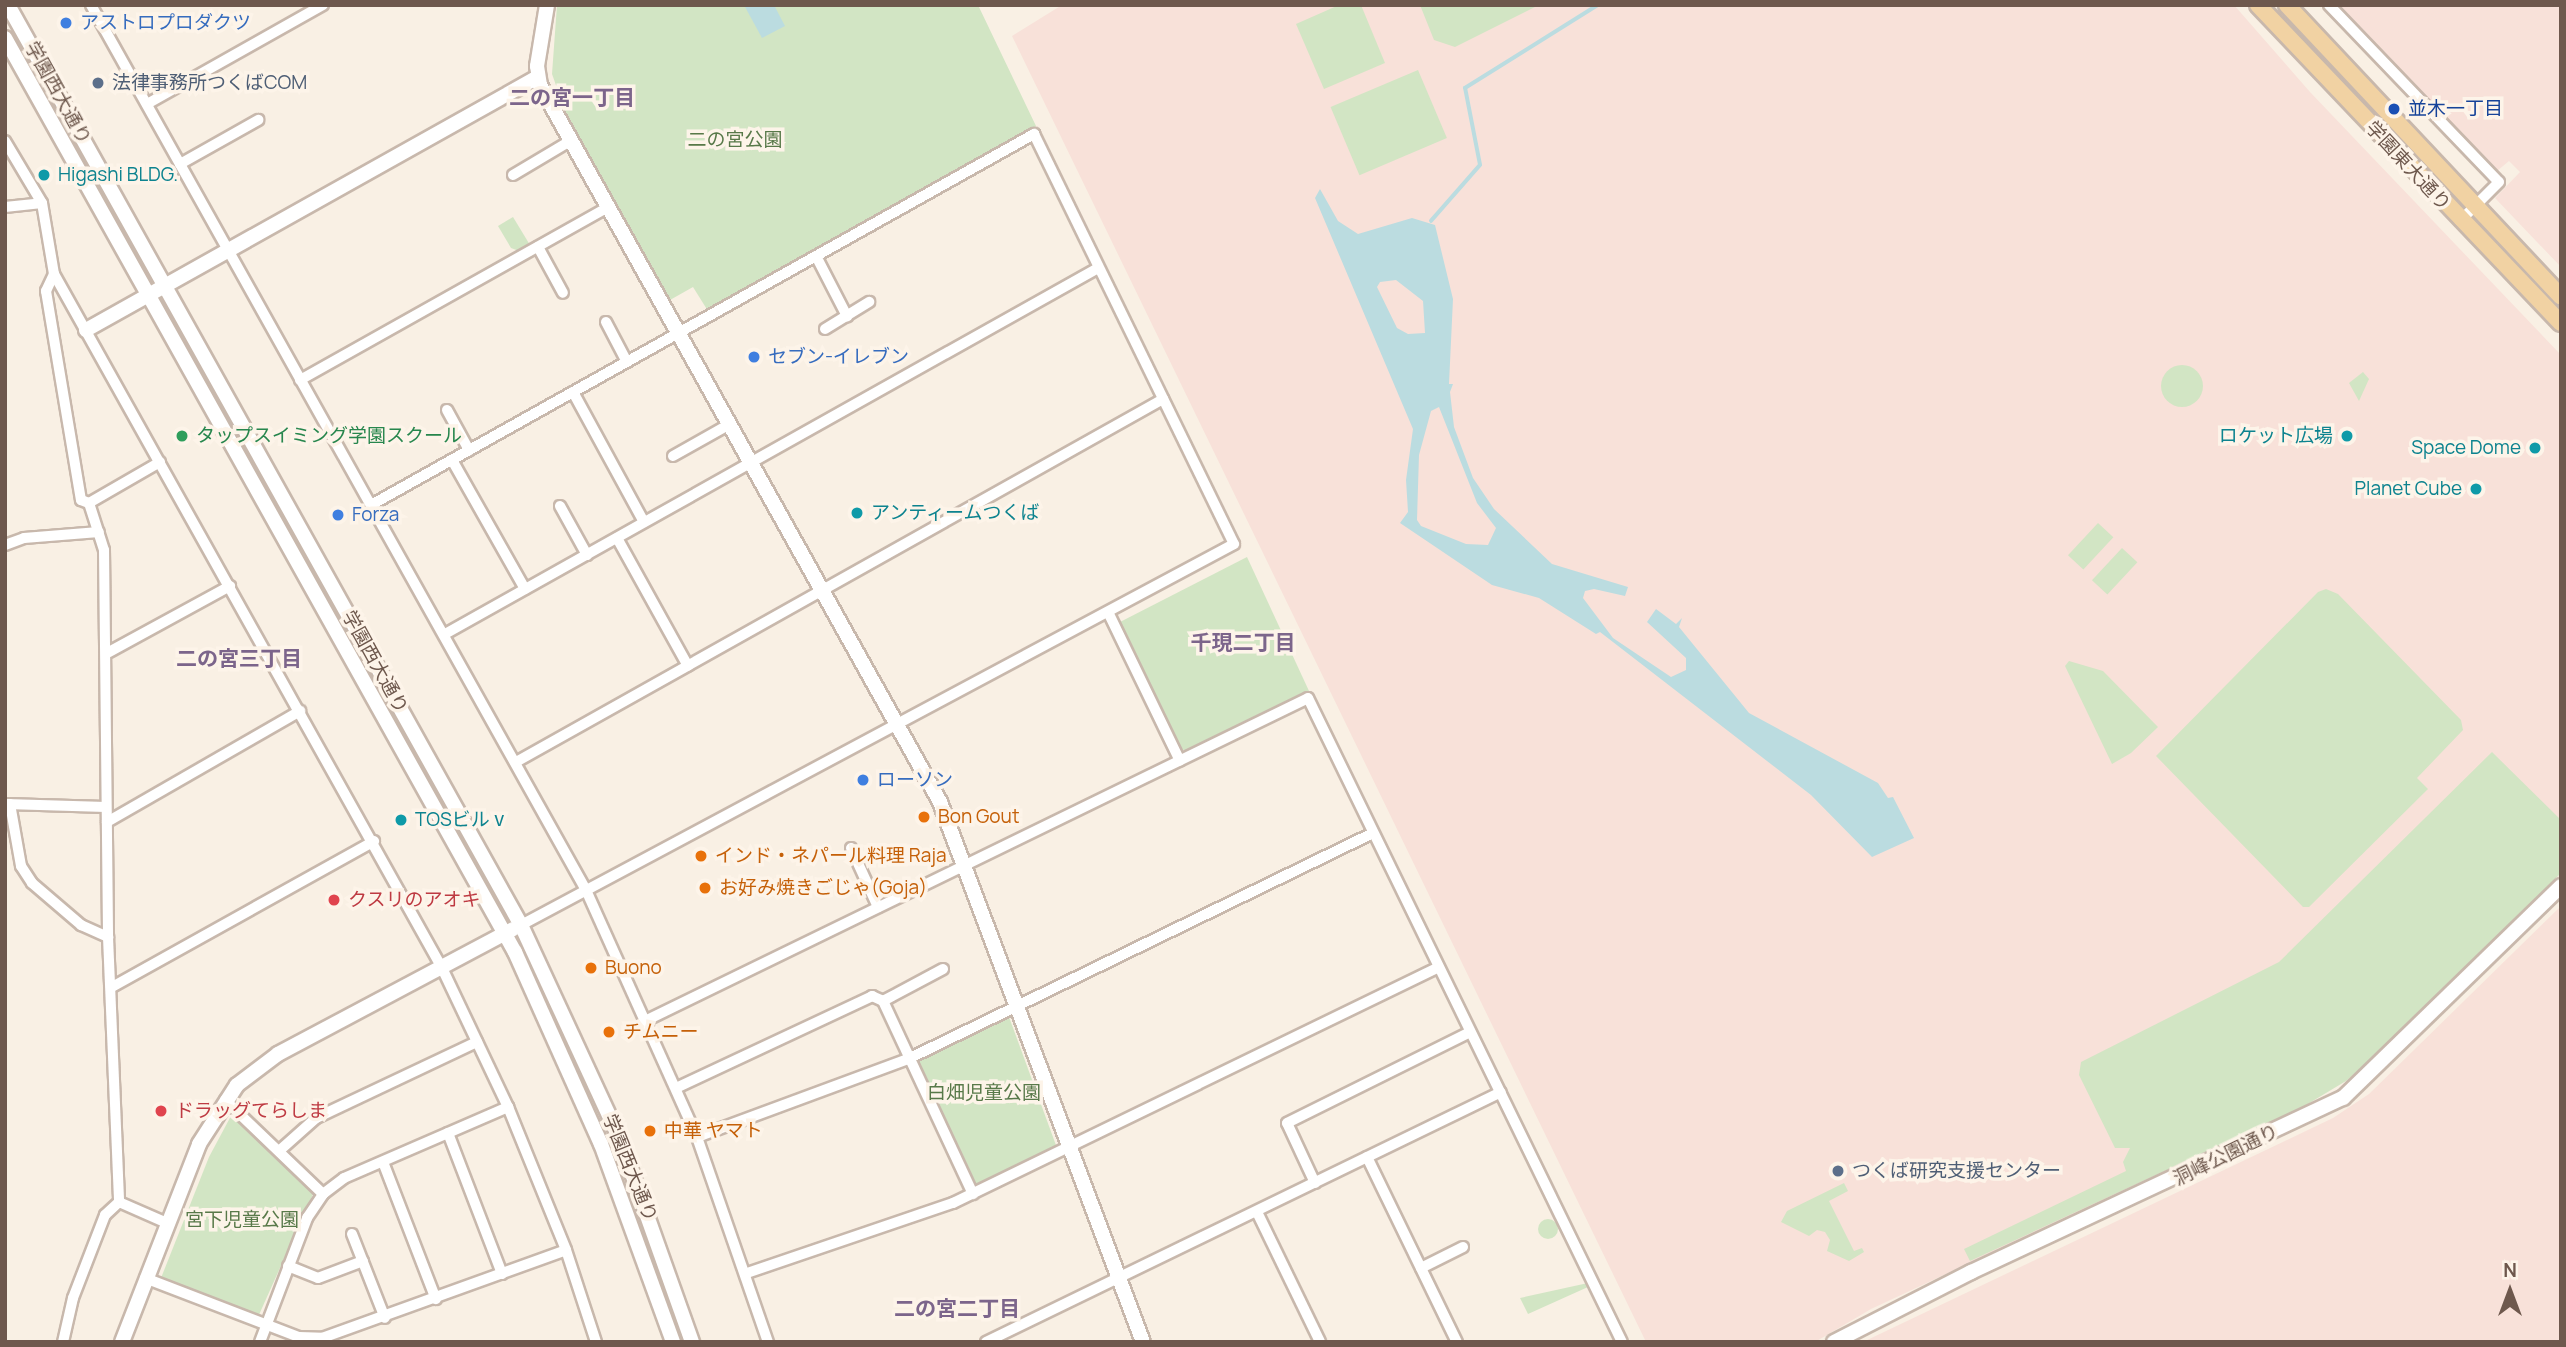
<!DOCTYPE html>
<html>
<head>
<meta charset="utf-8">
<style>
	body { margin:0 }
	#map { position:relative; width:2566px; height:1347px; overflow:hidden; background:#f9f0e4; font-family:Manrope,"Noto Sans JP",sans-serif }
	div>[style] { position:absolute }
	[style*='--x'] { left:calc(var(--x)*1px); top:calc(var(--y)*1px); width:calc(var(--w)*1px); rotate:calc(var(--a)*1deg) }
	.commercial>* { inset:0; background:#f8e1d9 }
	.green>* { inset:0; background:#d2e5c4; transform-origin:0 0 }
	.round { border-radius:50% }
	.water>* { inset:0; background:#bbdce0 }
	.stream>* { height:3.5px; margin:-1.75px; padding:0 1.75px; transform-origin:1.75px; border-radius:1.75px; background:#bbdce0 }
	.roads { filter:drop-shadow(2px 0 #c8b8ac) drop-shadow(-2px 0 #c8b8ac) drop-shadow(0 2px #c8b8ac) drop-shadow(0 -2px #c8b8ac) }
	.street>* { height:10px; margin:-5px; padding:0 5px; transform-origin:5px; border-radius:5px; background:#fff }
	.secondary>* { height:14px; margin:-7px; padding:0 7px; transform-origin:7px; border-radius:7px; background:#fff }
	.primary>* { height:16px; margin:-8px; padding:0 8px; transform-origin:8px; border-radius:8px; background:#f1d2a3 }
	.dots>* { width:19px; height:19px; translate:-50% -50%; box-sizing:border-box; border:4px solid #fdf4e9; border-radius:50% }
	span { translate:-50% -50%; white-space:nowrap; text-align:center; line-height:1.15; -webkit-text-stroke:7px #fdf4e9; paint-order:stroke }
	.shop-label { font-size:19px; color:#366cbe }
	.left { translate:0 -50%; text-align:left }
	.service-label { font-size:19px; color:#4e5e75 }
	.street-label { font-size:19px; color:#6e584d }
	.transit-label { font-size:19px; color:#164399 }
	.park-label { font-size:19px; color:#587949 }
	.culture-label { font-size:19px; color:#0d838f }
	.right { translate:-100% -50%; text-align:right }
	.leisure-label { font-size:19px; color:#27864d }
	.food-label { font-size:19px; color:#c56008 }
	.health-label { font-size:19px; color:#be3a42 }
	.neighbourhood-label { font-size:21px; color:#7c658b; font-weight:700 }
	.frame { position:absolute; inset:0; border:7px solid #6e584d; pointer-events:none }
	.north { position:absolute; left:2475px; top:1256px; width:70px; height:70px; -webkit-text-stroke:5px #fdf4e9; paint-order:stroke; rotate:0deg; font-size:19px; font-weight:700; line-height:28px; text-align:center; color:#6e584d }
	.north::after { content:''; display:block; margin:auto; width:24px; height:32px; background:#6e584d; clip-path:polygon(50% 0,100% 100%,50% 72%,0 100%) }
</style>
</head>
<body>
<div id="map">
	<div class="commercial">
		<i style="clip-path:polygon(1062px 5px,2234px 5px,2310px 92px,2561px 355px,2561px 873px,2362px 1068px,2301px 1108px,1871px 1309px,1815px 1342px,1646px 1342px,1012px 36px)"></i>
		<i style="clip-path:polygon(2335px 5px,2561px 5px,2561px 267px,2495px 198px,2520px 172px,2509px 161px,2497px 171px)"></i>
		<i style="clip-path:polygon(2561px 906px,2561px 1342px,1863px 1342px,2333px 1118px,2369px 1094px)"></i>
	</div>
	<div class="green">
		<i style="clip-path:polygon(557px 5px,978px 5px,1036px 126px,708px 311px,693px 287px,670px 300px,569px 122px,552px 74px)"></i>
		<i style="clip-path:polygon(1339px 5px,1361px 5px,1385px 63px,1324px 89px,1296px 24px)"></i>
		<i style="clip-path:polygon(1420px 5px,1539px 5px,1455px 47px,1434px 40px)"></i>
		<i style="left:1418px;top:70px;width:74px;height:95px;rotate:67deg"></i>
		<i style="clip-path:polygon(513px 217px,530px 245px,519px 251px,511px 248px,498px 226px)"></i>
		<i class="round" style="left:2161px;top:365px;width:42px;height:42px"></i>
		<i style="clip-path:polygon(2363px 372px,2369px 379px,2359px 401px,2349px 383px)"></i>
		<i style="left:2098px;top:523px;width:21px;height:44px;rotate:43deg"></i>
		<i style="left:2122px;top:548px;width:21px;height:44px;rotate:43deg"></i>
		<i style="clip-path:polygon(1247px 557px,1309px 691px,1188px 751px,1180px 749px,1120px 622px)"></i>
		<i style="clip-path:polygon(2326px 589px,2338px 594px,2461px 720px,2463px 730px,2417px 778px,2428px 789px,2309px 907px,2303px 907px,2156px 756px,2318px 592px)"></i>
		<i style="clip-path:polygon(2069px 661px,2103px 671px,2158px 727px,2131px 753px,2112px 764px,2065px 666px)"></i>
		<i style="clip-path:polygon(2492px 752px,2561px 820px,2561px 873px,2379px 1052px,2346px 1081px,2301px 1108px,1970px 1261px,1964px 1249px,2126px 1171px,2123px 1162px,2130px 1148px,2115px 1148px,2079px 1075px,2081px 1062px,2279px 962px)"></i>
		<i style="clip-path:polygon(1009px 1017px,1057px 1148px,979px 1186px,972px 1183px,916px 1068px,918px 1060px)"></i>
		<i style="clip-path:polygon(232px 1114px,314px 1192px,258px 1317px,161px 1278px,209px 1157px)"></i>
		<i style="clip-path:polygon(1844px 1183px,1848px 1191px,1829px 1201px,1854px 1251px,1862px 1248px,1864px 1252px,1849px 1261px,1827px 1251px,1830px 1240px,1825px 1232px,1817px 1230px,1809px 1236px,1781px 1222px,1787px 1211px)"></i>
		<i class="round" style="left:1538px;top:1219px;width:20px;height:20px"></i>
		<i style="clip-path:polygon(1588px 1283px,1588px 1287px,1528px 1314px,1520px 1298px)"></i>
	</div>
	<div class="water">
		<i style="clip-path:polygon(744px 5px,774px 5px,785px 26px,762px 38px)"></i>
		<i style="clip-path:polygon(evenodd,1320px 189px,1338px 221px,1358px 234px,1412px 218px,1435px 225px,1453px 299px,1449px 384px,1453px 384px,1450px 392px,1454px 427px,1473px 478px,1494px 509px,1552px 564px,1628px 587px,1625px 596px,1594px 589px,1585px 591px,1583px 598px,1613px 638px,1671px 677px,1686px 670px,1686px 658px,1647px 622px,1656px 609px,1676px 624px,1682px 618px,1679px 627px,1749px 713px,1878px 783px,1888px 798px,1893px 797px,1914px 838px,1872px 857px,1811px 795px,1600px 632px,1596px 634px,1539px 598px,1492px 585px,1400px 523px,1408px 512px,1406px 480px,1413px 429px,1315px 198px,1320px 189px,1396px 280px,1423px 301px,1425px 333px,1408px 334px,1397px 328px,1377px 287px,1380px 282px,1396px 280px,1320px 189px,1439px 407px,1477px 503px,1496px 528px,1488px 545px,1466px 544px,1421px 526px,1417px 520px,1419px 455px,1431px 411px,1439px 407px)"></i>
	</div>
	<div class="stream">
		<i style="--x:1431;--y:221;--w:74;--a:-48.8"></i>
		<i style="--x:1480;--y:165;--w:78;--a:-101"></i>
		<i style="--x:1465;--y:88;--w:157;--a:-32"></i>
	</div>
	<div class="roads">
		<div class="street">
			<i style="--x:91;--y:5;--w:1014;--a:60.78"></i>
			<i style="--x:586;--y:890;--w:271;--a:65.8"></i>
			<i style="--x:697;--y:1137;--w:217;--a:70.9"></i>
			<i style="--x:2329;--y:5;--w:245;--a:46.2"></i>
			<i style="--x:2499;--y:182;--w:55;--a:135"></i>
			<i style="--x:147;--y:104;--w:202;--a:-29.4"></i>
			<i style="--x:5;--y:141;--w:72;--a:59.2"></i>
			<i style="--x:42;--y:203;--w:72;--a:80.4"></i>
			<i style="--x:54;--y:274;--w:795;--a:60.79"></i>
			<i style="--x:442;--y:968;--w:154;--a:64.6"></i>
			<i style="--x:508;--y:1107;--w:154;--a:67.9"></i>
			<i style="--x:566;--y:1250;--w:97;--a:71.9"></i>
			<i style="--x:180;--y:164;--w:90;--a:-29.4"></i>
			<i style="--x:513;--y:175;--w:66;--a:-30.8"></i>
			<i style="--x:5;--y:207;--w:37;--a:-6"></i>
			<i style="--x:538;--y:247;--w:52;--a:61.5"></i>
			<i style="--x:816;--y:256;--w:68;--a:62.7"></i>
			<i style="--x:54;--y:274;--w:19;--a:115"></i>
			<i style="--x:46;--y:291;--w:212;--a:80.5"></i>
			<i style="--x:81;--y:500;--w:9;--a:21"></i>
			<i style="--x:606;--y:322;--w:45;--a:62.3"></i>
			<i style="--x:825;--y:329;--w:52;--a:-31.5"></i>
			<i style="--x:300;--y:380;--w:352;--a:-29.3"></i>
			<i style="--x:573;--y:392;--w:148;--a:61.4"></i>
			<i style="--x:447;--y:410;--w:46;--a:61.2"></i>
			<i style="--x:673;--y:456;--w:63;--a:-29.4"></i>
			<i style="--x:452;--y:460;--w:148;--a:60.5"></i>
			<i style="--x:160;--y:462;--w:82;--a:150"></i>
			<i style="--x:89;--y:503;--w:49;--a:72.3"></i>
			<i style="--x:104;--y:550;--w:387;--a:89.4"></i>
			<i style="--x:108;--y:937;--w:265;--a:87.6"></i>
			<i style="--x:119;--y:1202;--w:52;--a:23.6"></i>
			<i style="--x:371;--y:505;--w:760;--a:-29.23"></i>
			<i style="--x:1034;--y:134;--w:456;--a:64"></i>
			<i style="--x:1234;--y:544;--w:808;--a:151.88"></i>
			<i style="--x:560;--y:506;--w:56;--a:61.1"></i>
			<i style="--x:617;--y:538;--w:146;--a:61"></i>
			<i style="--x:5;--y:545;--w:20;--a:-20"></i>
			<i style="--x:24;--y:538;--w:75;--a:-4.6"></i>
			<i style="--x:1108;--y:612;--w:165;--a:64.2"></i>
			<i style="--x:445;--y:634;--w:749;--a:-29.27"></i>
			<i style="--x:109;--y:652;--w:138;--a:-28.6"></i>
			<i style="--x:516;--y:762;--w:742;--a:-29.29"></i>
			<i style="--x:6;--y:804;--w:100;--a:1.7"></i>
			<i style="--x:10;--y:804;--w:63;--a:79.9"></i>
			<i style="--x:21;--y:866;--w:20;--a:57"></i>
			<i style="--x:32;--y:883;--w:65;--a:40.6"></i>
			<i style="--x:81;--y:925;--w:30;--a:24"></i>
			<i style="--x:107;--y:822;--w:223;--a:-29.9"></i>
			<i style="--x:851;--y:848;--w:65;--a:65.4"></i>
			<i style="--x:112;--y:987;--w:300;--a:-29.1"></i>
			<i style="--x:883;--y:1001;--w:68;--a:-28.1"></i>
			<i style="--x:647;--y:1020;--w:735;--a:-25.97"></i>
			<i style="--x:1308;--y:698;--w:716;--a:64.01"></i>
			<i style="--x:676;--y:1088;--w:217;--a:-25.1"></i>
			<i style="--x:872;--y:996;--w:12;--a:24"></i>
			<i style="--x:883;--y:1001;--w:213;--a:65"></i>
			<i style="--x:225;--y:1100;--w:136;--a:43.8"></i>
			<i style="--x:448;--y:1133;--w:151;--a:69"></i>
			<i style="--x:697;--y:1137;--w:225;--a:-20.3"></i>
			<i style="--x:908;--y:1059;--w:517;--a:-25.92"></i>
			<i style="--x:279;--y:1151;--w:50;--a:-41.7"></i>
			<i style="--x:316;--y:1118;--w:178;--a:-25.3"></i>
			<i style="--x:1367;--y:1157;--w:206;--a:64.1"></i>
			<i style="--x:383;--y:1162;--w:147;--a:68.9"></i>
			<i style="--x:1315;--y:1183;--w:66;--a:-115"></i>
			<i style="--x:1287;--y:1123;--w:204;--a:-26.4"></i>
			<i style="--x:1257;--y:1212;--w:144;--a:64.1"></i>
			<i style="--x:352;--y:1234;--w:90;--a:68.6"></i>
			<i style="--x:288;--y:1266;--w:32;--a:22"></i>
			<i style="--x:318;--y:1278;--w:48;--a:-20.7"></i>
			<i style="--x:1421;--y:1268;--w:47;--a:-26.6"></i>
			<i style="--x:747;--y:1273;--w:218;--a:-18.8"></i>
			<i style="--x:953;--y:1203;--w:538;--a:-25.9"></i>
			<i style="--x:145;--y:1278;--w:165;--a:21"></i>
			<i style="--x:299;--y:1337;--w:23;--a:2"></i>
			<i style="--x:322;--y:1338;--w:259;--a:-19.8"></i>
			<i style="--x:63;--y:1342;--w:45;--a:-77.2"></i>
			<i style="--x:73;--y:1298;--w:89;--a:-68.9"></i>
			<i style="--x:105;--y:1215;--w:19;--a:-43"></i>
			<i style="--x:260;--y:1342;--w:133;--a:-69.2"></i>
			<i style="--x:307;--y:1218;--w:29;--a:-56"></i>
			<i style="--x:323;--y:1194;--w:26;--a:-37"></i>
			<i style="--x:344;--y:1178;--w:179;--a:-23.4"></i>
			<i style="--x:986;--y:1342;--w:572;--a:-25.89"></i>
		</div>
		<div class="secondary">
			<i style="--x:8;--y:5;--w:1053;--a:60.86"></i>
			<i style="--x:521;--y:925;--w:234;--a:65.2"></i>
			<i style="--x:619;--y:1137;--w:218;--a:70.4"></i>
			<i style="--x:547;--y:5;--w:62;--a:99.3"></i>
			<i style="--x:537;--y:66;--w:19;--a:81"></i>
			<i style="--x:540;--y:85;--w:821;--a:60.84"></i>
			<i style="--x:940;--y:802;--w:577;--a:69.4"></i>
			<i style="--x:5;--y:38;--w:1047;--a:60.84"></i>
			<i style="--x:515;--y:952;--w:210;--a:65.9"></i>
			<i style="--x:601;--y:1144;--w:211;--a:70"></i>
			<i style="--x:86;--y:330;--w:518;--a:-29.24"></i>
			<i style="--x:122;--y:1342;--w:212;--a:-68.7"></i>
			<i style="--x:199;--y:1144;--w:70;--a:-57.2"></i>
			<i style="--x:237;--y:1085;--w:51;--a:-37.1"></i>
			<i style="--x:278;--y:1054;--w:266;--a:-28"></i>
			<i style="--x:1834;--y:1342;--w:154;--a:-27.1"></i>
			<i style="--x:1971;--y:1272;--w:411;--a:-25.1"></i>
			<i style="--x:2343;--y:1098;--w:304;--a:-44.2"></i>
		</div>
		<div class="primary">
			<i style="--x:2258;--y:5;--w:439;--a:46.4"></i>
			<i style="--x:2287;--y:5;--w:400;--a:46.8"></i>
		</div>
	</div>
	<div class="dots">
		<i style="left:66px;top:23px;background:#3f7fe0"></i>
		<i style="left:98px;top:83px;background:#5c6f8a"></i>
		<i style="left:2394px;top:109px;background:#1a4fb4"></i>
		<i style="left:44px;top:175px;background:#0f9aa8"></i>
		<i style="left:754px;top:357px;background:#3f7fe0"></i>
		<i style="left:182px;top:436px;background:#2e9e5b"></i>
		<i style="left:2347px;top:436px;background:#0f9aa8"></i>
		<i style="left:2535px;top:448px;background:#0f9aa8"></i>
		<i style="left:2476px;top:489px;background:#0f9aa8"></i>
		<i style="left:857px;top:513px;background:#0f9aa8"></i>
		<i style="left:338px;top:515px;background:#3f7fe0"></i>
		<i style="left:863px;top:780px;background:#3f7fe0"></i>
		<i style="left:924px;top:817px;background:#e8710a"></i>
		<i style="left:401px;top:820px;background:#0f9aa8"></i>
		<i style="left:701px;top:856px;background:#e8710a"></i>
		<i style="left:705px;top:888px;background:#e8710a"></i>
		<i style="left:334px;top:900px;background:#e0444e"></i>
		<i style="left:591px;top:968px;background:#e8710a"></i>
		<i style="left:609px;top:1032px;background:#e8710a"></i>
		<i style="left:161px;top:1111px;background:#e0444e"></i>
		<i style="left:650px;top:1131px;background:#e8710a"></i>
		<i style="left:1838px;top:1171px;background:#5c6f8a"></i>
	</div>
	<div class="shop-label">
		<span class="left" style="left:80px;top:23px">アストロプロダクツ</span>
		<span class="left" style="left:768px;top:357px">セブン-イレブン</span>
		<span class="left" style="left:352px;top:515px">Forza</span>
		<span class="left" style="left:877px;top:780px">ローソン</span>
	</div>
	<div class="service-label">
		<span class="left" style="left:112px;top:83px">法律事務所つくばCOM</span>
		<span class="left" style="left:1852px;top:1171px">つくば研究支援センター</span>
	</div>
	<div class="street-label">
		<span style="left:58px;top:93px;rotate:61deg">学園西大通り</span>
		<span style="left:2408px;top:166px;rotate:47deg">学園東大通り</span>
		<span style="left:375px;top:662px;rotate:61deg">学園西大通り</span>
		<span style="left:2226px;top:1155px;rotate:-26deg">洞峰公園通り</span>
		<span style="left:630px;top:1168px;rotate:68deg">学園西大通り</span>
	</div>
	<div class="transit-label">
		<span class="left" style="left:2408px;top:109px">並木一丁目</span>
	</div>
	<div class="park-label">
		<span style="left:735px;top:140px">二の宮公園</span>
		<span style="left:984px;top:1093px">白畑児童公園</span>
		<span style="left:242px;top:1220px">宮下児童公園</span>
	</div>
	<div class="culture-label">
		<span class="left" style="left:58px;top:175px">Higashi BLDG.</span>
		<span class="right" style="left:2333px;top:436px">ロケット広場</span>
		<span class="right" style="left:2521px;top:448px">Space Dome</span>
		<span class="right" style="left:2462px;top:489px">Planet Cube</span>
		<span class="left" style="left:871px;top:513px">アンティームつくば</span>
		<span class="left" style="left:415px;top:820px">TOSビルⅴ</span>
	</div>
	<div class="leisure-label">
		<span class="left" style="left:196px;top:436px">タップスイミング学園スクール</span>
	</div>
	<div class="food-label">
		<span class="left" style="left:938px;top:817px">Bon Gout</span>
		<span class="left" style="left:715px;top:856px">インド・ネパール料理 Raja</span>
		<span class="left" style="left:719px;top:888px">お好み焼きごじゃ(Goja)</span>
		<span class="left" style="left:605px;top:968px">Buono</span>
		<span class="left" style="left:623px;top:1032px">チムニー</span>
		<span class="left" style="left:664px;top:1131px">中華 ヤマト</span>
	</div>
	<div class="health-label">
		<span class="left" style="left:348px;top:900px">クスリのアオキ</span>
		<span class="left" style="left:175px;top:1111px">ドラッグてらしま</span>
	</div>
	<div class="neighbourhood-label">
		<span style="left:572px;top:97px">二の宮一丁目</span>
		<span style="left:1243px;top:642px">千現二丁目</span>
		<span style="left:239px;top:658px">二の宮三丁目</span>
		<span style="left:957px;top:1308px">二の宮二丁目</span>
	</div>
	<div class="frame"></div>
	<div class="north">N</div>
</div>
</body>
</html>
